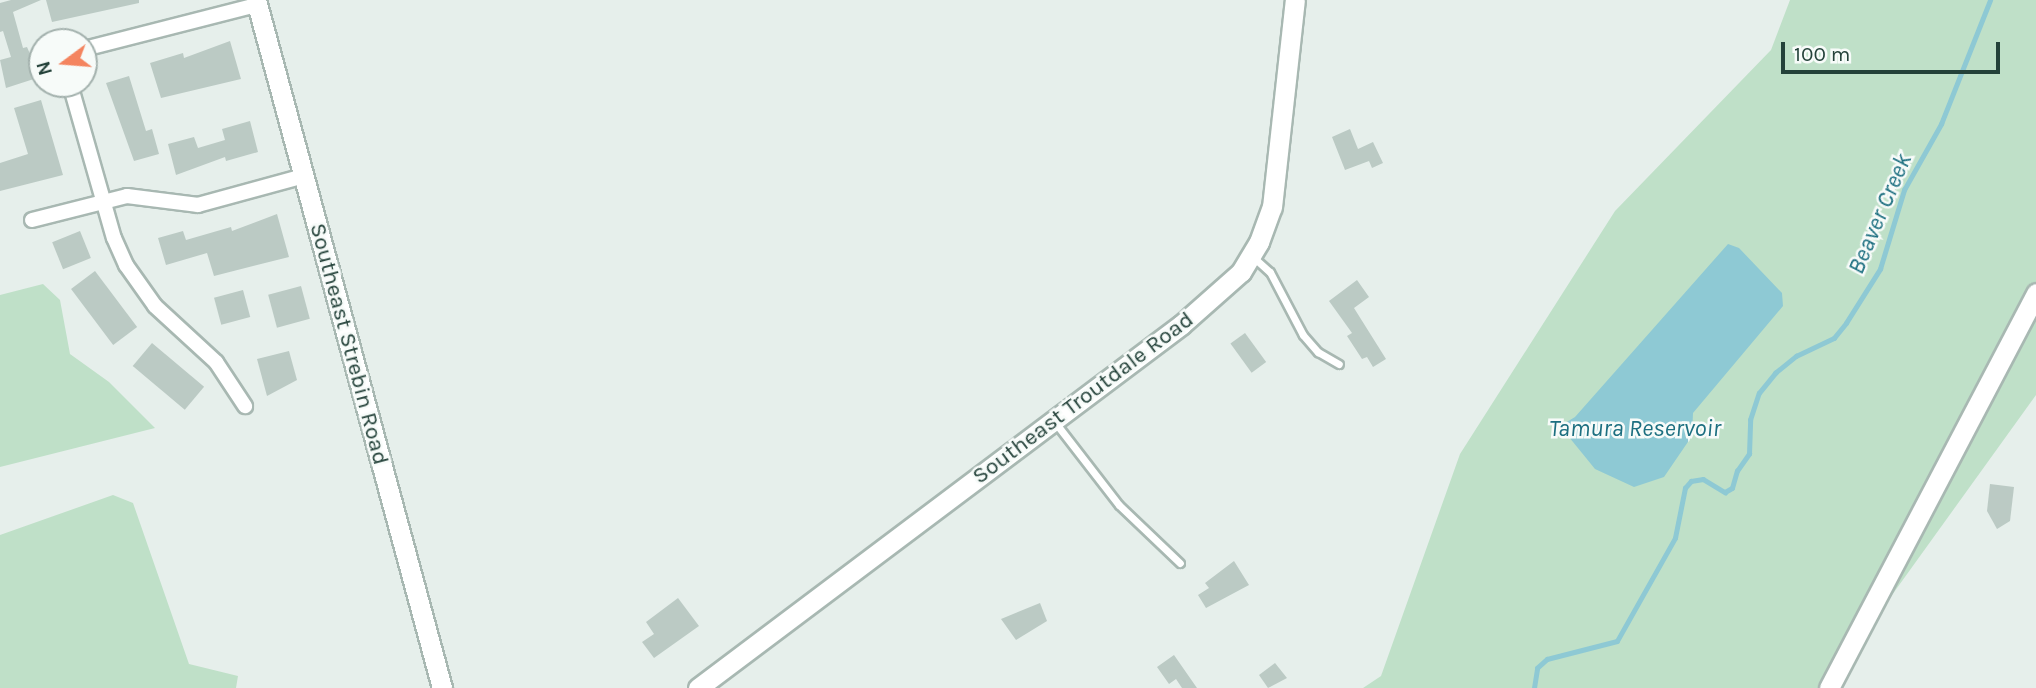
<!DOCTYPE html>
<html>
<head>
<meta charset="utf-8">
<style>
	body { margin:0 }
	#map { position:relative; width:2036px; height:688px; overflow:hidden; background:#e6efeb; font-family:Karla,sans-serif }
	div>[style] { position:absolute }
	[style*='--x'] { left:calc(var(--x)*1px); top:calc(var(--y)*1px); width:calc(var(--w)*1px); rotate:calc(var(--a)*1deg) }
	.green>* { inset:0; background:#bfe0c8 }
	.water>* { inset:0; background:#8ec9d4 }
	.stream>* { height:4.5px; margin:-2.25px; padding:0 2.25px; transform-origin:2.25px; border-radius:2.25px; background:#8ec9d4 }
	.building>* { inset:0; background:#bbcac4; transform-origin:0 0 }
	.roads { filter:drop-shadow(2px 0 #a8b8b2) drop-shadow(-2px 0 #a8b8b2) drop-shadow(0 2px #a8b8b2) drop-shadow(0 -2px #a8b8b2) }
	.lane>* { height:7px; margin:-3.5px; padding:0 3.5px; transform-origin:3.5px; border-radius:3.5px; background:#fff }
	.street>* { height:14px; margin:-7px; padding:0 7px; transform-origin:7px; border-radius:7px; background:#fff }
	.secondary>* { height:19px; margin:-9.5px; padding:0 9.5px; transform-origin:9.5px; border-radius:9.5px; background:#fff }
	span { translate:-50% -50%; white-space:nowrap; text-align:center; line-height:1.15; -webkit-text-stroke:5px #f7fbf9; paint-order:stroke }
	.street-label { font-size:23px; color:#24423a }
	.water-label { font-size:24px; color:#1c6f80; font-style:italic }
	.north { position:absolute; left:28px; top:28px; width:70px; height:70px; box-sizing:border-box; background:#f7fbf9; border:2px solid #a3b1ad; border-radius:50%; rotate:254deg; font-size:19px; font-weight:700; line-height:28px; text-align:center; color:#24423a }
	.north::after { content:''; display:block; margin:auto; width:24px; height:32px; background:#f4845f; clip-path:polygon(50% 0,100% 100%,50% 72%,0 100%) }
	.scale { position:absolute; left:1781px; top:42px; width:219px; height:32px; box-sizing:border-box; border:4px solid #24423a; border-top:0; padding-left:9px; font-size:21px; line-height:24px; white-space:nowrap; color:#24423a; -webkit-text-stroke:5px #f7fbf9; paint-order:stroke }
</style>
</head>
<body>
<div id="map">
	<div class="green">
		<i style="clip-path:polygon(1790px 0,2036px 0,2036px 395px,1825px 688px,1363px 688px,1381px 676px,1460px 454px,1615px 211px,1771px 50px)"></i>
		<i style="clip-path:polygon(43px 284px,60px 300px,70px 354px,109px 382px,155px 428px,0 467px,0 295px)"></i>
		<i style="clip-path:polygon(113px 495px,133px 503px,189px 664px,238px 676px,236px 688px,0 688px,0 535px)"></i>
	</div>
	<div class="water">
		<i style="clip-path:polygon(1728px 244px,1739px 248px,1782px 293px,1783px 306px,1693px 413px,1692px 436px,1664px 477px,1634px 487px,1595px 469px,1560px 426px,1575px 417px)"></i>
	</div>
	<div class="stream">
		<i style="--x:1534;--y:688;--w:20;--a:-81"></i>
		<i style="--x:1537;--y:668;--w:13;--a:-42"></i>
		<i style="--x:1547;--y:659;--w:72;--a:-14.4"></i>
		<i style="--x:1617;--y:641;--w:118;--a:-60.6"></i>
		<i style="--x:1675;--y:538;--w:51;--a:-78.7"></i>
		<i style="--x:1685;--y:488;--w:9;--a:-49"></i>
		<i style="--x:1691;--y:481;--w:12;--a:-9"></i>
		<i style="--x:1703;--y:479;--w:26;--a:31"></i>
		<i style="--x:1725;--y:492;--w:8;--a:-30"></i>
		<i style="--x:1732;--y:488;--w:18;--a:-74"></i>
		<i style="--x:1737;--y:471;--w:21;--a:-55"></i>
		<i style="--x:1749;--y:454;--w:34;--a:-88"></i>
		<i style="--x:1750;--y:420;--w:28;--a:-72"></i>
		<i style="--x:1759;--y:393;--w:26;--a:-51"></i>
		<i style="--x:1775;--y:373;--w:27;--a:-39"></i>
		<i style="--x:1796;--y:356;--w:42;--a:-25.3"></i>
		<i style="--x:1834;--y:338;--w:19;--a:-51"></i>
		<i style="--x:1846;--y:323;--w:64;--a:-57.8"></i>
		<i style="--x:1880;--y:269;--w:83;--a:-73.1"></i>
		<i style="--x:1904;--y:190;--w:76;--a:-60.7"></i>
		<i style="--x:1941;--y:124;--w:133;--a:-68.4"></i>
	</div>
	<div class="building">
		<i style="clip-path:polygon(11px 0,41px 0,13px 12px,23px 48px,27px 47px,40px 77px,6px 88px,0 60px,11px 57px,3px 31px,0 32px,0 3px)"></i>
		<i style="clip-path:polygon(46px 0,139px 0,139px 3px,52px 22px)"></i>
		<i style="clip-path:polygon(230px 41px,241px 79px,161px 98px,150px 63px,183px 53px,184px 58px)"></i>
		<i style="clip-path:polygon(129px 76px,146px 131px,152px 129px,159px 154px,134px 161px,106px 83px)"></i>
		<i style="clip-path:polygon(41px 100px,63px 175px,0 191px,0 163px,28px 154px,14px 108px)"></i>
		<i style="clip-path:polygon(250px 121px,258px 152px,226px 161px,225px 157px,176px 175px,168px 144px,194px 137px,198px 148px,225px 140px,222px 129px)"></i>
		<i style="clip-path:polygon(1350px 129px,1358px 149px,1373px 142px,1383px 163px,1372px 168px,1369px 161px,1345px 170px,1332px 137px)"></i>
		<i style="clip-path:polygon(277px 214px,289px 257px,214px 276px,207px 253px,166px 265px,158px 238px,183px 231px,186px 240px,231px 227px,232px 231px)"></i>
		<i style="left:80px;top:231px;width:29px;height:30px;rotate:68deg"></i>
		<i style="left:95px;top:271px;width:70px;height:30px;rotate:53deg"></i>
		<i style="clip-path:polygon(1357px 280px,1369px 297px,1354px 308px,1386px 359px,1373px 367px,1367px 357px,1362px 359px,1347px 336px,1352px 333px,1329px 301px)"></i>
		<i style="left:301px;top:286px;width:34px;height:34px;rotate:75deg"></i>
		<i style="left:243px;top:290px;width:28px;height:30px;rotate:75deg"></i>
		<i style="left:1245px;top:333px;width:36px;height:18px;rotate:54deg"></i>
		<i style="left:152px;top:343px;width:68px;height:30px;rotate:40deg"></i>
		<i style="clip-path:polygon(289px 351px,297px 380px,267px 396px,257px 359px)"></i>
		<i style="clip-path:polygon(1990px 484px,2014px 487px,2010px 521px,1997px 529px,1987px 511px)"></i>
		<i style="clip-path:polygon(1234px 561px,1249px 585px,1206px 608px,1198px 595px,1209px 588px,1205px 583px)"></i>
		<i style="clip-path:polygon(678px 598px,699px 626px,654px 658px,642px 642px,654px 634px,646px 622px)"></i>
		<i style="clip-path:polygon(1040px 603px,1047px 621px,1016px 640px,1001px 619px)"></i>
		<i style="clip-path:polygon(1174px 655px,1197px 688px,1182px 688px,1176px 679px,1169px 684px,1157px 667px)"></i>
		<i style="clip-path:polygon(1275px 663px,1287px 678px,1268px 688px,1259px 675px)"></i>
	</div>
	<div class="roads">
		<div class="lane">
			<i style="--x:1252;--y:256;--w:24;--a:42"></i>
			<i style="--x:1270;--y:272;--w:71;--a:62.4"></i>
			<i style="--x:1303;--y:335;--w:23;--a:49"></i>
			<i style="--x:1318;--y:352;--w:24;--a:30"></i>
			<i style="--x:1054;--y:421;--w:106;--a:52.3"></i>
			<i style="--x:1119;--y:505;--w:84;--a:43.6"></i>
		</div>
		<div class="street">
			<i style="--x:84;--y:49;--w:179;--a:-14.3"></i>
			<i style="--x:70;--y:84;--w:160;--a:74.1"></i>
			<i style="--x:114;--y:238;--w:30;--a:66"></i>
			<i style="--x:126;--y:265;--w:50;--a:54.7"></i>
			<i style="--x:155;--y:306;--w:83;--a:42.6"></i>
			<i style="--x:216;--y:362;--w:53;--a:56.6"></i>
			<i style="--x:32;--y:220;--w:98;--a:-14.2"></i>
			<i style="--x:127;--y:196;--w:72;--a:7.2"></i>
			<i style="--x:198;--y:205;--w:110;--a:-15.3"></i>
		</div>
		<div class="secondary">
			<i style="--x:256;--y:0;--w:713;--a:74.87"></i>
			<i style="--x:698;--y:688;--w:604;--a:-36.93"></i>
			<i style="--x:1181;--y:325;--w:80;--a:-41.5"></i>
			<i style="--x:1241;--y:272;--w:35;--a:-59"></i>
			<i style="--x:1259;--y:242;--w:37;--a:-70"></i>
			<i style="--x:1272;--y:207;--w:208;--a:-83.7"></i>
			<i style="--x:1829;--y:688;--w:446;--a:-62.3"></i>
		</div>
	</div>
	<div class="street-label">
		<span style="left:349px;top:344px;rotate:75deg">Southeast Strebin Road</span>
		<span style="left:1083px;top:398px;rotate:-37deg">Southeast Troutdale Road</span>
	</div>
	<div class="water-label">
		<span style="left:1880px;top:214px;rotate:-67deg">Beaver Creek</span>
		<span style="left:1635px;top:429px">Tamura Reservoir</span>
	</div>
	<div class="north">N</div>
	<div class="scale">100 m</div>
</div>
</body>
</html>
